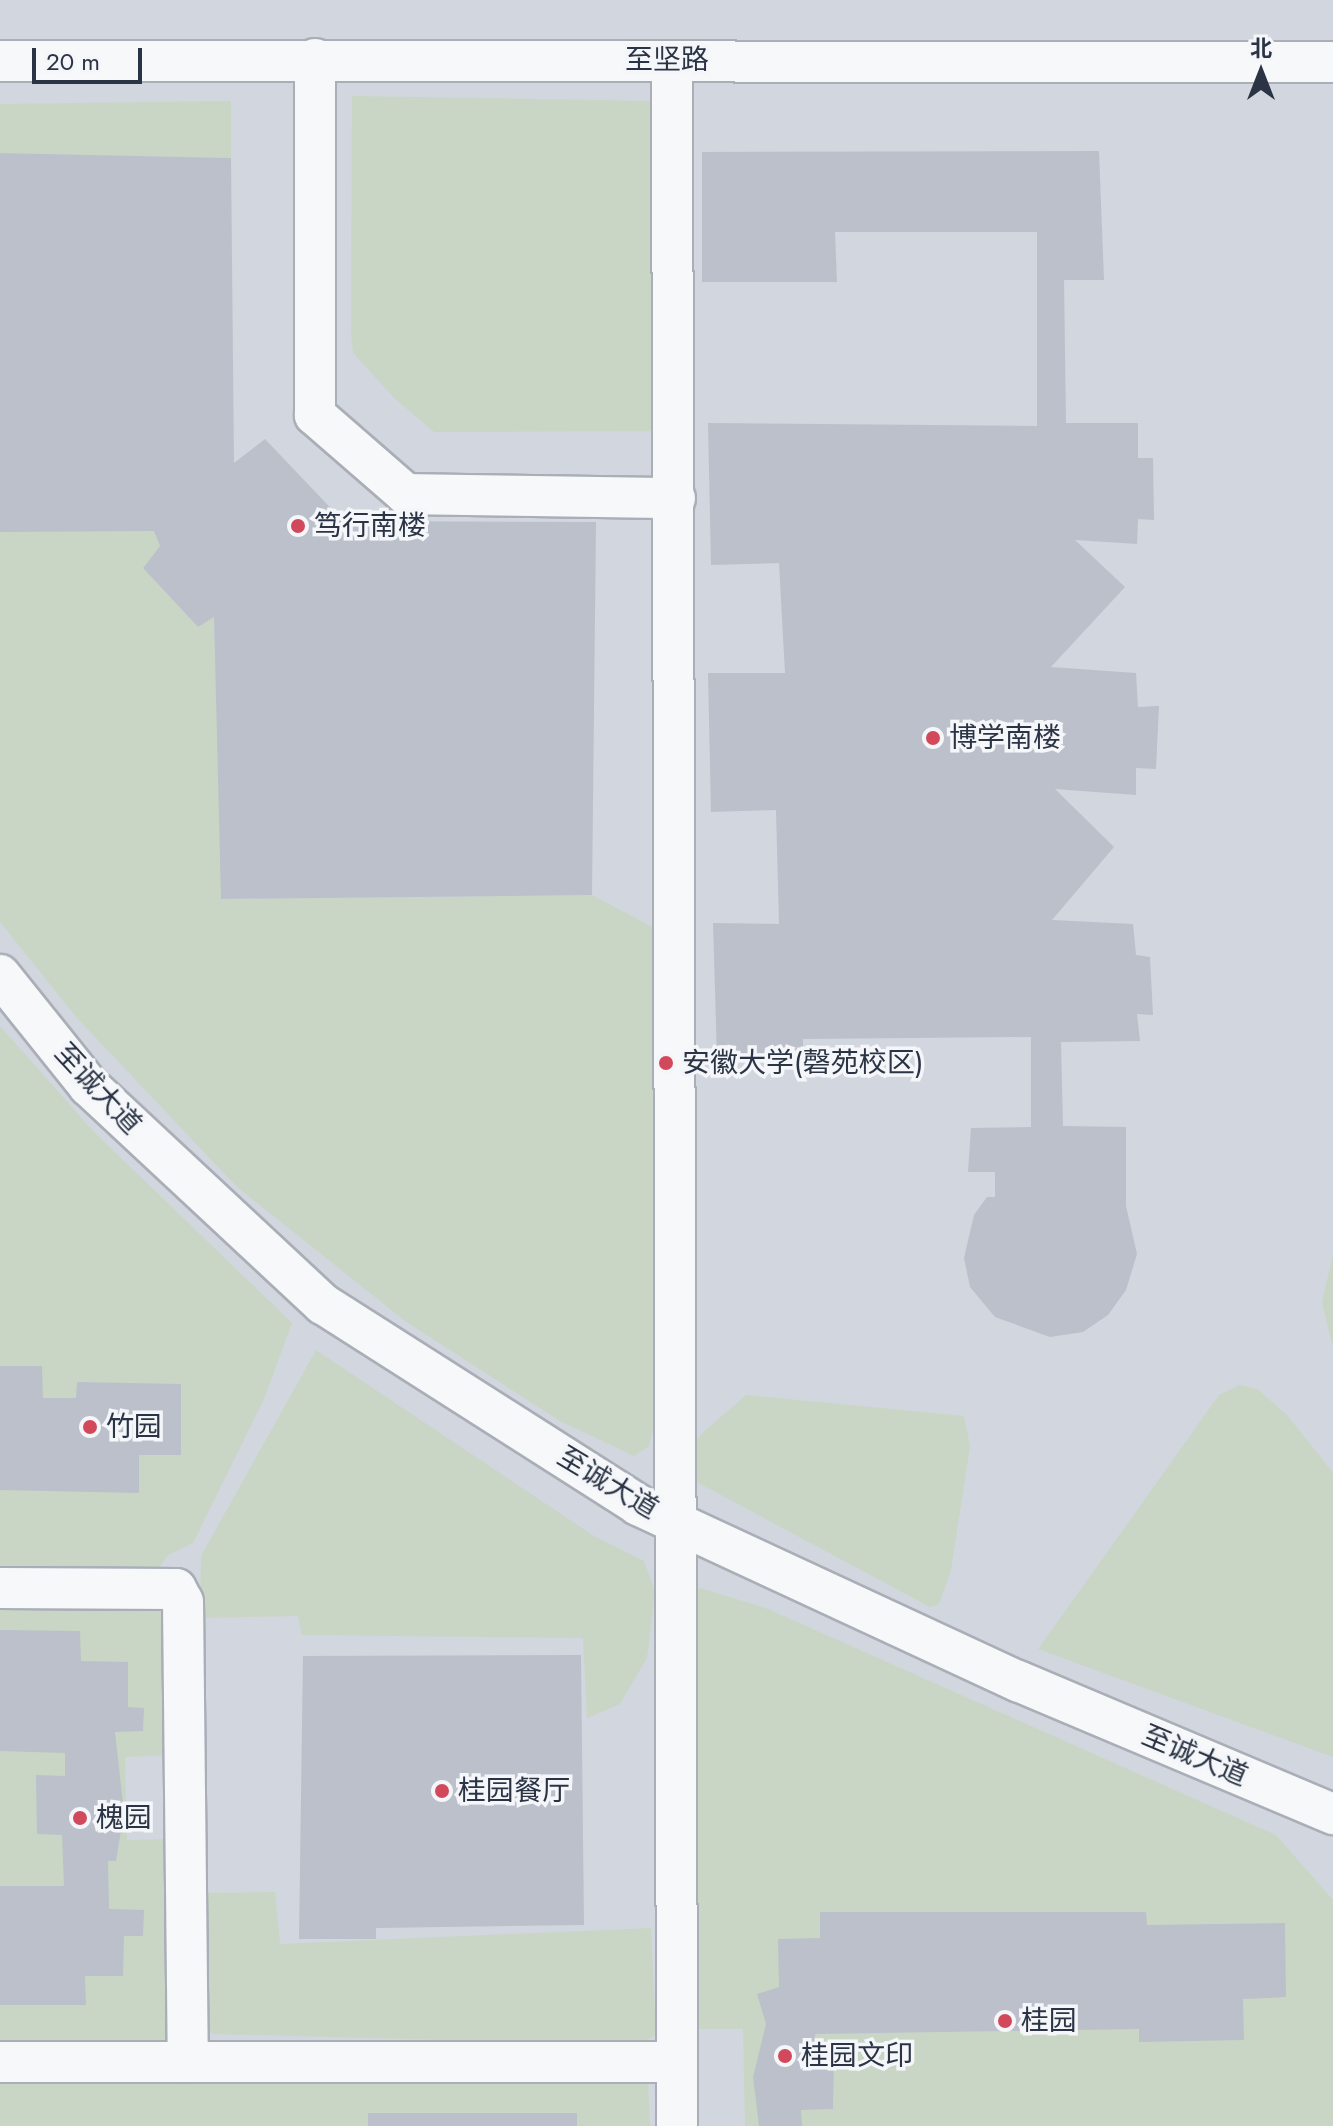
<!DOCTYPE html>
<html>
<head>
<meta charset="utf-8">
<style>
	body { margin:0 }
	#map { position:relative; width:1333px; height:2126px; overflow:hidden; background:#e4e7ec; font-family:Jost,"Noto Sans SC",sans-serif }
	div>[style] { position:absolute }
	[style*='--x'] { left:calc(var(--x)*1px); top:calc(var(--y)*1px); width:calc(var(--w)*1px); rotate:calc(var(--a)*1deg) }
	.built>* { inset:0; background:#d2d6de; transform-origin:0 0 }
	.green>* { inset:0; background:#c9d6c5 }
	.building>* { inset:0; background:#bbc0ca; transform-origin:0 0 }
	.roads { filter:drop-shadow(2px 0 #a9aeb7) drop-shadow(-2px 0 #a9aeb7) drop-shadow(0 2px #a9aeb7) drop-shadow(0 -2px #a9aeb7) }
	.minor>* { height:40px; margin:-20px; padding:0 20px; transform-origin:20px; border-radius:20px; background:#f7f8fa }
	.dots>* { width:22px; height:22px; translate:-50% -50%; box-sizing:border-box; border:4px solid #f4f6f9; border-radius:50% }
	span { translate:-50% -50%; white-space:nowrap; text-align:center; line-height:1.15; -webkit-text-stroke:7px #f4f6f9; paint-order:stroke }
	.street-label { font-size:28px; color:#2b3445 }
	.poi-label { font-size:28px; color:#2b3445 }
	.left { translate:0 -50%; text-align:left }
	.north { position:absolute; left:1221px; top:32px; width:80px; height:80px; -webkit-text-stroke:6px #f4f6f9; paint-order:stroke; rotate:0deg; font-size:22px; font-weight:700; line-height:32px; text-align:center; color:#2b3445 }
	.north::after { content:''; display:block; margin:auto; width:28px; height:36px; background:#2b3445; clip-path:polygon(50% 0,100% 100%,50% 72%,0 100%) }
	.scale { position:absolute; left:32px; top:48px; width:110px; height:36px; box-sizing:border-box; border:4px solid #2b3445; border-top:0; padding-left:10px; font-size:24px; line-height:28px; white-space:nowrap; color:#2b3445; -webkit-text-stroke:6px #f4f6f9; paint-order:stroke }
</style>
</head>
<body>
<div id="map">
	<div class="built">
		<i style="left:0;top:0;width:1333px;height:2126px"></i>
	</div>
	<div class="green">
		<i style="clip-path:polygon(352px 96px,654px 101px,660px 431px,434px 432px,395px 399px,353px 353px,351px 334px)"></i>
		<i style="clip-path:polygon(231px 101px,231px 158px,0 153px,0 104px)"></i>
		<i style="clip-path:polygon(0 530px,154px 531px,160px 546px,143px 568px,198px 627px,214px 617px,222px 899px,592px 895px,660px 931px,664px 1159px,655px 1421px,649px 1446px,634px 1456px,560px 1421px,405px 1321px,236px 1186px,77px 1018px,0 922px)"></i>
		<i style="clip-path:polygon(0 1026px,95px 1133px,292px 1323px,264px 1399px,193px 1543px,168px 1555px,156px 1572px,0 1577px)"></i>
		<i style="clip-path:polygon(1333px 1255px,1333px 1348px,1322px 1302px)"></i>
		<i style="clip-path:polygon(316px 1350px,594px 1536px,644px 1561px,655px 1591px,647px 1658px,620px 1704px,587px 1718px,583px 1638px,302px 1635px,298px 1616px,200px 1618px,201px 1556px)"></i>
		<i style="clip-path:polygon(1240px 1385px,1257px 1389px,1288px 1416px,1333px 1473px,1333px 1757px,1038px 1649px,1219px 1395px)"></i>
		<i style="clip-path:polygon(746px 1395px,964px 1416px,970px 1446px,951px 1570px,939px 1604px,930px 1607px,691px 1479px,691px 1452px,700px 1435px)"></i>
		<i style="clip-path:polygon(701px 1588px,768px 1609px,1276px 1835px,1333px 1900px,1333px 2126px,745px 2126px,743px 2029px,688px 2029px,693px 1591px)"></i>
		<i style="clip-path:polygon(0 1597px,160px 1604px,166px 1615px,176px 1755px,125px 1757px,127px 1840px,170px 1839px,177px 2054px,0 2054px)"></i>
		<i style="clip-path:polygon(275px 1892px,280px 1944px,651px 1928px,656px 2034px,641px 2045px,212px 2034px,206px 2023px,200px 1893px)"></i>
		<i style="clip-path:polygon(0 2068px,648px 2080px,650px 2126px,0 2126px)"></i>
	</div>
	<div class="building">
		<i style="clip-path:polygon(1099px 151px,1104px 280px,1064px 280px,1066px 423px,1138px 423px,1138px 458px,1153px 458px,1154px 520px,1138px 519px,1137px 544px,1075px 540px,1125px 587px,1051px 667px,1136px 673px,1138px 707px,1159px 706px,1156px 769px,1136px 768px,1136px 795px,1055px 789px,1114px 847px,1052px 920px,1133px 924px,1136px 955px,1150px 957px,1153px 1015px,1137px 1014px,1140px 1041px,1061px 1042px,1063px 1126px,1126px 1127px,1126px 1206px,1137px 1254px,1126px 1290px,1108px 1315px,1083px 1332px,1050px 1337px,995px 1317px,970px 1287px,964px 1258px,974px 1215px,987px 1197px,995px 1197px,995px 1172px,968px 1172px,971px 1128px,1031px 1127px,1031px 1037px,803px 1039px,803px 1068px,784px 1068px,783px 1057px,717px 1058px,713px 923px,779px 924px,776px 810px,711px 812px,708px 673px,785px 673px,779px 563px,711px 565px,708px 423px,1037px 426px,1037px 232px,835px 232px,837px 282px,702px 282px,702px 152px)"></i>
		<i style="clip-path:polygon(0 153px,231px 158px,234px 463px,265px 439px,343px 521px,596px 522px,592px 895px,221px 899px,214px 617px,198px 627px,143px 568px,160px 546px,154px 531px,0 532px)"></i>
		<i style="clip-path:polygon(0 1366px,42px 1366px,43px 1398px,76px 1398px,77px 1382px,181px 1384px,181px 1455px,139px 1455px,139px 1493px,0 1490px)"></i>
		<i style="clip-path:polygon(0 1630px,80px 1631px,81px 1661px,128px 1662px,128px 1707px,144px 1708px,143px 1731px,115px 1732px,124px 1812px,116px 1861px,108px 1861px,109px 1909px,144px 1910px,143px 1936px,124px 1936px,123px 1976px,85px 1976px,86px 2005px,0 2005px,0 1886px,64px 1886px,62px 1835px,37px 1834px,36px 1775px,65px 1776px,65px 1753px,0 1751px)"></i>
		<i style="clip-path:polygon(581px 1655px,584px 1925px,376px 1928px,376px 1939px,299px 1939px,303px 1656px)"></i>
		<i style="clip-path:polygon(820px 1912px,1146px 1912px,1147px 1925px,1285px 1923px,1286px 1997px,1243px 1999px,1244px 2040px,1139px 2042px,1139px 2029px,815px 2034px,815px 2055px,834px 2056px,833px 2109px,801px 2110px,802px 2126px,759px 2126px,753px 2077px,766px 2024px,757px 1994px,779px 1987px,778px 1939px,820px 1938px)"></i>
		<i style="left:368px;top:2113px;width:209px;height:13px"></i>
	</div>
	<div class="roads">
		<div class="minor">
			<i style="--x:315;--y:59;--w:356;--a:90"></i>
			<i style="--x:315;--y:415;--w:121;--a:41"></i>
			<i style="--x:406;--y:494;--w:269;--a:0.9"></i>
			<i style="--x:0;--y:61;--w:1333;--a:0.04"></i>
			<i style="--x:672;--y:61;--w:2065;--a:89.86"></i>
			<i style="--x:0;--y:975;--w:142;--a:51.3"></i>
			<i style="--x:89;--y:1086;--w:320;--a:43"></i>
			<i style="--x:323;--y:1304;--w:374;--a:32.5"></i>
			<i style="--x:638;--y:1505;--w:419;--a:24.9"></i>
			<i style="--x:1018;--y:1681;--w:342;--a:22.9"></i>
			<i style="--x:0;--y:1588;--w:176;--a:0.3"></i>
			<i style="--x:176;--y:1589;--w:15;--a:62"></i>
			<i style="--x:183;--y:1602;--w:460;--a:89.4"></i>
			<i style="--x:0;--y:2062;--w:676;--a:0"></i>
		</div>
	</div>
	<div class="dots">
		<i style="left:298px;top:526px;background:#d1495b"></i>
		<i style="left:933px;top:738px;background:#d1495b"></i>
		<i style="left:666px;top:1063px;background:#d1495b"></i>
		<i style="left:90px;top:1427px;background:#d1495b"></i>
		<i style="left:442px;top:1791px;background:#d1495b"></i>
		<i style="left:80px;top:1818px;background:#d1495b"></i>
		<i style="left:1005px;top:2021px;background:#d1495b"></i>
		<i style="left:785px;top:2056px;background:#d1495b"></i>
	</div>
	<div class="street-label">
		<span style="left:667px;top:60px">至坚路</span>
		<span style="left:98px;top:1089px;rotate:47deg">至诚大道</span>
		<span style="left:608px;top:1483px;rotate:31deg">至诚大道</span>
		<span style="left:1195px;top:1756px;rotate:23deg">至诚大道</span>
	</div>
	<div class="poi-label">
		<span class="left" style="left:314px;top:526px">笃行南楼</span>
		<span class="left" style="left:949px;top:738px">博学南楼</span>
		<span class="left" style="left:682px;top:1063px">安徽大学(磬苑校区)</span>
		<span class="left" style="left:106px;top:1427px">竹园</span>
		<span class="left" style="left:458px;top:1791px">桂园餐厅</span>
		<span class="left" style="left:96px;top:1818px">槐园</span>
		<span class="left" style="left:1021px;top:2021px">桂园</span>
		<span class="left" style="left:801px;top:2056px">桂园文印</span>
	</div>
	<div class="north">北</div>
	<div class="scale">20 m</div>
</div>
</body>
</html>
